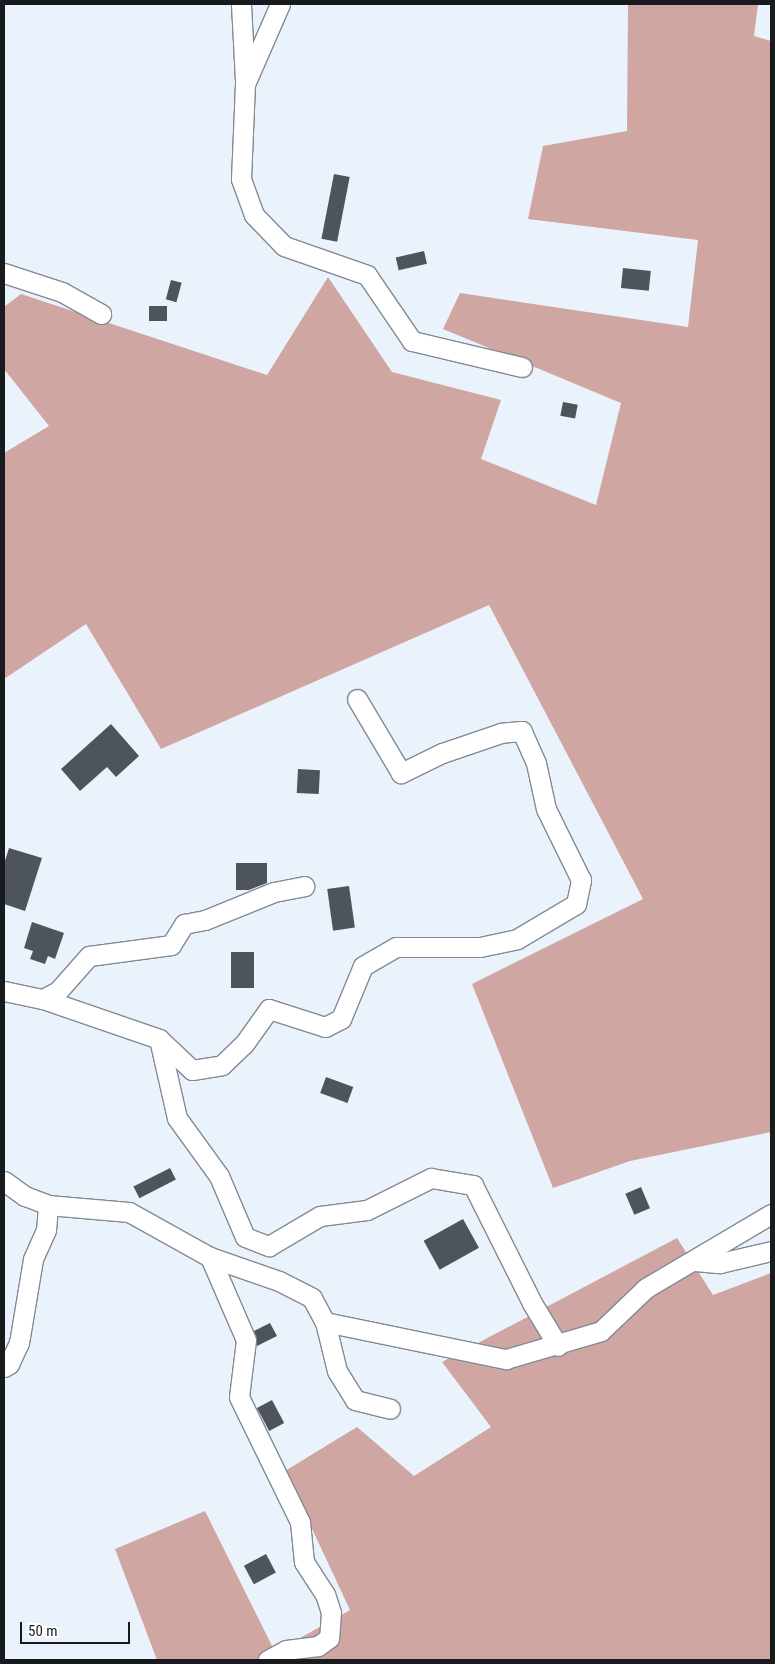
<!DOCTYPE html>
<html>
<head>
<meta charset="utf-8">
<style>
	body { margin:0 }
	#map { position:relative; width:775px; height:1664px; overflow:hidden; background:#eaf2fc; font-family:"Roboto Condensed",sans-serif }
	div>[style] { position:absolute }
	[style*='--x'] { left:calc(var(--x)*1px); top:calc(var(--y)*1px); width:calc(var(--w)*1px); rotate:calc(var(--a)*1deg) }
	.forest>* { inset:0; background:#d0a6a2 }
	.building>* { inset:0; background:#4d545c; transform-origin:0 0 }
	.roads { filter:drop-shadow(1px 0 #838a93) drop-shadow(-1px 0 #838a93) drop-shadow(0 1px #838a93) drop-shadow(0 -1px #838a93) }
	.minor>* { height:19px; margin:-9.5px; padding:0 9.5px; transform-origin:9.5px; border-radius:9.5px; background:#fff }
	span { translate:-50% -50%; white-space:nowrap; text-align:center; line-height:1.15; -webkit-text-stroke:5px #fff; paint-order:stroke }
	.frame { position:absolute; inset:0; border:5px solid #181b1e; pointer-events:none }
	.scale { position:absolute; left:20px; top:1622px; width:110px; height:22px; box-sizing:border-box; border:2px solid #181b1e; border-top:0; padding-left:6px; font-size:15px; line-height:18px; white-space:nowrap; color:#181b1e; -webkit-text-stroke:4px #fff; paint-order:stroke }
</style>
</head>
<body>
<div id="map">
	<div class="forest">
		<i style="clip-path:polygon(628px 4px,758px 4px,754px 36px,771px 41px,771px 1132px,630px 1161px,553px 1188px,472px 984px,643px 899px,489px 605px,161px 749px,86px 624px,4px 679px,4px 453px,49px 426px,4px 369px,4px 307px,21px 294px,267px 375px,328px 277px,392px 372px,501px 400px,481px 459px,596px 505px,621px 403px,443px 329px,460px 293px,688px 327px,698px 240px,528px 219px,543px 146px,627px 131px)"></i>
		<i style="clip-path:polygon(677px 1238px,713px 1295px,771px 1273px,771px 1660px,157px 1660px,115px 1549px,205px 1511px,275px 1652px,350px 1610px,285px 1471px,357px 1427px,414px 1476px,491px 1427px,442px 1362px)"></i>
	</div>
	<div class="building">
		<i style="left:334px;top:174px;width:16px;height:66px;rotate:11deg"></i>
		<i style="left:424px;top:251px;width:13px;height:29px;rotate:77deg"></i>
		<i style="left:623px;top:268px;width:28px;height:20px;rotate:6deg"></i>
		<i style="left:171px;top:280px;width:11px;height:20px;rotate:15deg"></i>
		<i style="left:167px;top:306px;width:15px;height:18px;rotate:90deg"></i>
		<i style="left:563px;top:402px;width:15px;height:14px;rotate:11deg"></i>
		<i style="clip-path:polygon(111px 724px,139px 756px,116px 777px,107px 767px,80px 791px,61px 769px)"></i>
		<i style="left:298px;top:769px;width:22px;height:24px;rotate:3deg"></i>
		<i style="clip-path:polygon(9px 848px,42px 858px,25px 911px,4px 904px,4px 864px)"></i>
		<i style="clip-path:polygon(236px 863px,267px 863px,267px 883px,249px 890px,236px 890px)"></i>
		<i style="left:349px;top:886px;width:42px;height:22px;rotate:82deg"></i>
		<i style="clip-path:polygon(32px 922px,64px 933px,55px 959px,48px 956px,45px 964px,30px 959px,33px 951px,24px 948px)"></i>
		<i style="left:231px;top:952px;width:23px;height:36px"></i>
		<i style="left:326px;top:1077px;width:29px;height:17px;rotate:20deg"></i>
		<i style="left:170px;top:1168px;width:13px;height:41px;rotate:63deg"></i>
		<i style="left:641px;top:1187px;width:23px;height:17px;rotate:67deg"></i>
		<i style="left:463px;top:1219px;width:33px;height:45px;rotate:61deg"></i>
		<i style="clip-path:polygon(270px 1323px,277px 1336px,257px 1346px,254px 1331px)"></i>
		<i style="left:272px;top:1400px;width:26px;height:17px;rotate:62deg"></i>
		<i style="left:266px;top:1554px;width:21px;height:25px;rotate:62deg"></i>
	</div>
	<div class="roads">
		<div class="minor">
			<i style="--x:241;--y:4;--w:76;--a:87"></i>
			<i style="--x:280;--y:4;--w:87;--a:113.6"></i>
			<i style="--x:245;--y:84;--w:95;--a:92.4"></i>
			<i style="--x:241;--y:179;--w:38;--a:70"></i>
			<i style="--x:254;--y:215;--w:43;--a:45.9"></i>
			<i style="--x:284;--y:246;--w:88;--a:19.3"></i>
			<i style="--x:367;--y:275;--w:80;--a:55.7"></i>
			<i style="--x:412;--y:341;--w:113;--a:13.3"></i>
			<i style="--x:4;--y:273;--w:61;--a:18.1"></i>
			<i style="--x:62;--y:292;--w:45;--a:29.4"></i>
			<i style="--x:4;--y:991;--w:40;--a:12"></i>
			<i style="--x:43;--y:999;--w:123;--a:19"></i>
			<i style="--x:159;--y:1039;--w:45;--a:43.2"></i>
			<i style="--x:192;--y:1070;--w:30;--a:-9"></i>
			<i style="--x:222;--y:1065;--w:30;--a:-44"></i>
			<i style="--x:244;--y:1044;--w:43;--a:-54.5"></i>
			<i style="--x:269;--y:1009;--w:59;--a:17.8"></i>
			<i style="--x:325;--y:1027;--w:18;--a:-27"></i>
			<i style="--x:341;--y:1019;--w:57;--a:-67.5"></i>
			<i style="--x:363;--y:966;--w:38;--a:-30"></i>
			<i style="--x:396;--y:947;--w:84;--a:0"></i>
			<i style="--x:480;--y:947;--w:38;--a:-12"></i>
			<i style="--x:517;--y:939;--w:69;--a:-30.7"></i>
			<i style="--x:576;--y:904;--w:25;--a:-78"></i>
			<i style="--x:581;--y:880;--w:79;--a:-116.2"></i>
			<i style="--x:546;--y:809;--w:47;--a:-102.3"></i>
			<i style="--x:536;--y:763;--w:35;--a:-114"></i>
			<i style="--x:522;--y:731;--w:21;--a:175"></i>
			<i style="--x:501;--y:733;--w:62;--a:161.3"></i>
			<i style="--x:442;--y:753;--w:46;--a:154"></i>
			<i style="--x:401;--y:773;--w:86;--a:-120.7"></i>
			<i style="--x:43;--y:999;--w:17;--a:-28"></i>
			<i style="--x:58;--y:991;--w:47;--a:-48.5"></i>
			<i style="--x:89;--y:956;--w:83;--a:-7.6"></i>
			<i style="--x:171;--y:945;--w:25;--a:-58"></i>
			<i style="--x:184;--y:924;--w:21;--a:-11"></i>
			<i style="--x:205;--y:920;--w:74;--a:-22.1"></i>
			<i style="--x:274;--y:892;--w:31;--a:-11"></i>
			<i style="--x:159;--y:1039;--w:81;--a:77.2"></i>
			<i style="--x:177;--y:1118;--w:72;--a:54.1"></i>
			<i style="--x:219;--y:1176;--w:66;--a:66.9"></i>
			<i style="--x:245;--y:1237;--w:26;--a:21"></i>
			<i style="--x:269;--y:1246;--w:59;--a:-30.5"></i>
			<i style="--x:320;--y:1216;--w:47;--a:-7.3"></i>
			<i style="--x:367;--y:1210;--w:72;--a:-26.6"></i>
			<i style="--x:431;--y:1178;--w:43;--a:9.5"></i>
			<i style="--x:473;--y:1185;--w:132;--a:63.4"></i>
			<i style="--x:532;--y:1303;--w:50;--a:58.8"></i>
			<i style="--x:4;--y:1181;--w:26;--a:36"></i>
			<i style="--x:25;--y:1196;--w:25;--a:21"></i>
			<i style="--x:48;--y:1205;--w:81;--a:4.9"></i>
			<i style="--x:129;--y:1212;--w:93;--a:29.1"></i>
			<i style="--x:210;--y:1257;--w:73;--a:19.2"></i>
			<i style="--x:279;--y:1281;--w:37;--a:27"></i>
			<i style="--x:312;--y:1298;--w:27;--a:62"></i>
			<i style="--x:325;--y:1322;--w:185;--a:11.6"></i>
			<i style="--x:506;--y:1359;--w:99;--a:-16.4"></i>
			<i style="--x:601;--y:1331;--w:62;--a:-43.7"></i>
			<i style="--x:646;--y:1288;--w:145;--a:-30.6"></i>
			<i style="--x:210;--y:1257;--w:90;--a:66.6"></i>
			<i style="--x:246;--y:1340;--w:57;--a:97"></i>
			<i style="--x:239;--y:1397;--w:139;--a:64"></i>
			<i style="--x:300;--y:1522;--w:40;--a:84.3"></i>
			<i style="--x:304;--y:1562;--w:38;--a:57"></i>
			<i style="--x:325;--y:1594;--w:19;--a:72"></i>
			<i style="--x:331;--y:1612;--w:26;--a:94"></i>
			<i style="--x:329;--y:1638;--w:14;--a:144"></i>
			<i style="--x:318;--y:1646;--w:32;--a:173"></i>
			<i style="--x:286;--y:1650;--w:21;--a:151"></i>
			<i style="--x:695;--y:1261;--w:25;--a:5"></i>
			<i style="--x:720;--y:1263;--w:52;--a:-13.2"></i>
			<i style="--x:325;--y:1322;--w:50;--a:76.2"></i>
			<i style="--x:337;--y:1371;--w:34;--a:58"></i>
			<i style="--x:355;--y:1400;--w:36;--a:14"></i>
			<i style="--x:4;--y:1367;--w:6;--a:-31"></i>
			<i style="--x:9;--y:1364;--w:23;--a:-65"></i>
			<i style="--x:19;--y:1343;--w:85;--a:-80.5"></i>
			<i style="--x:33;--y:1259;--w:32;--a:-66"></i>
			<i style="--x:46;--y:1230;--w:25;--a:-85"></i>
		</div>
	</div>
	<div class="frame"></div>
	<div class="scale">50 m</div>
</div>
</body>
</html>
